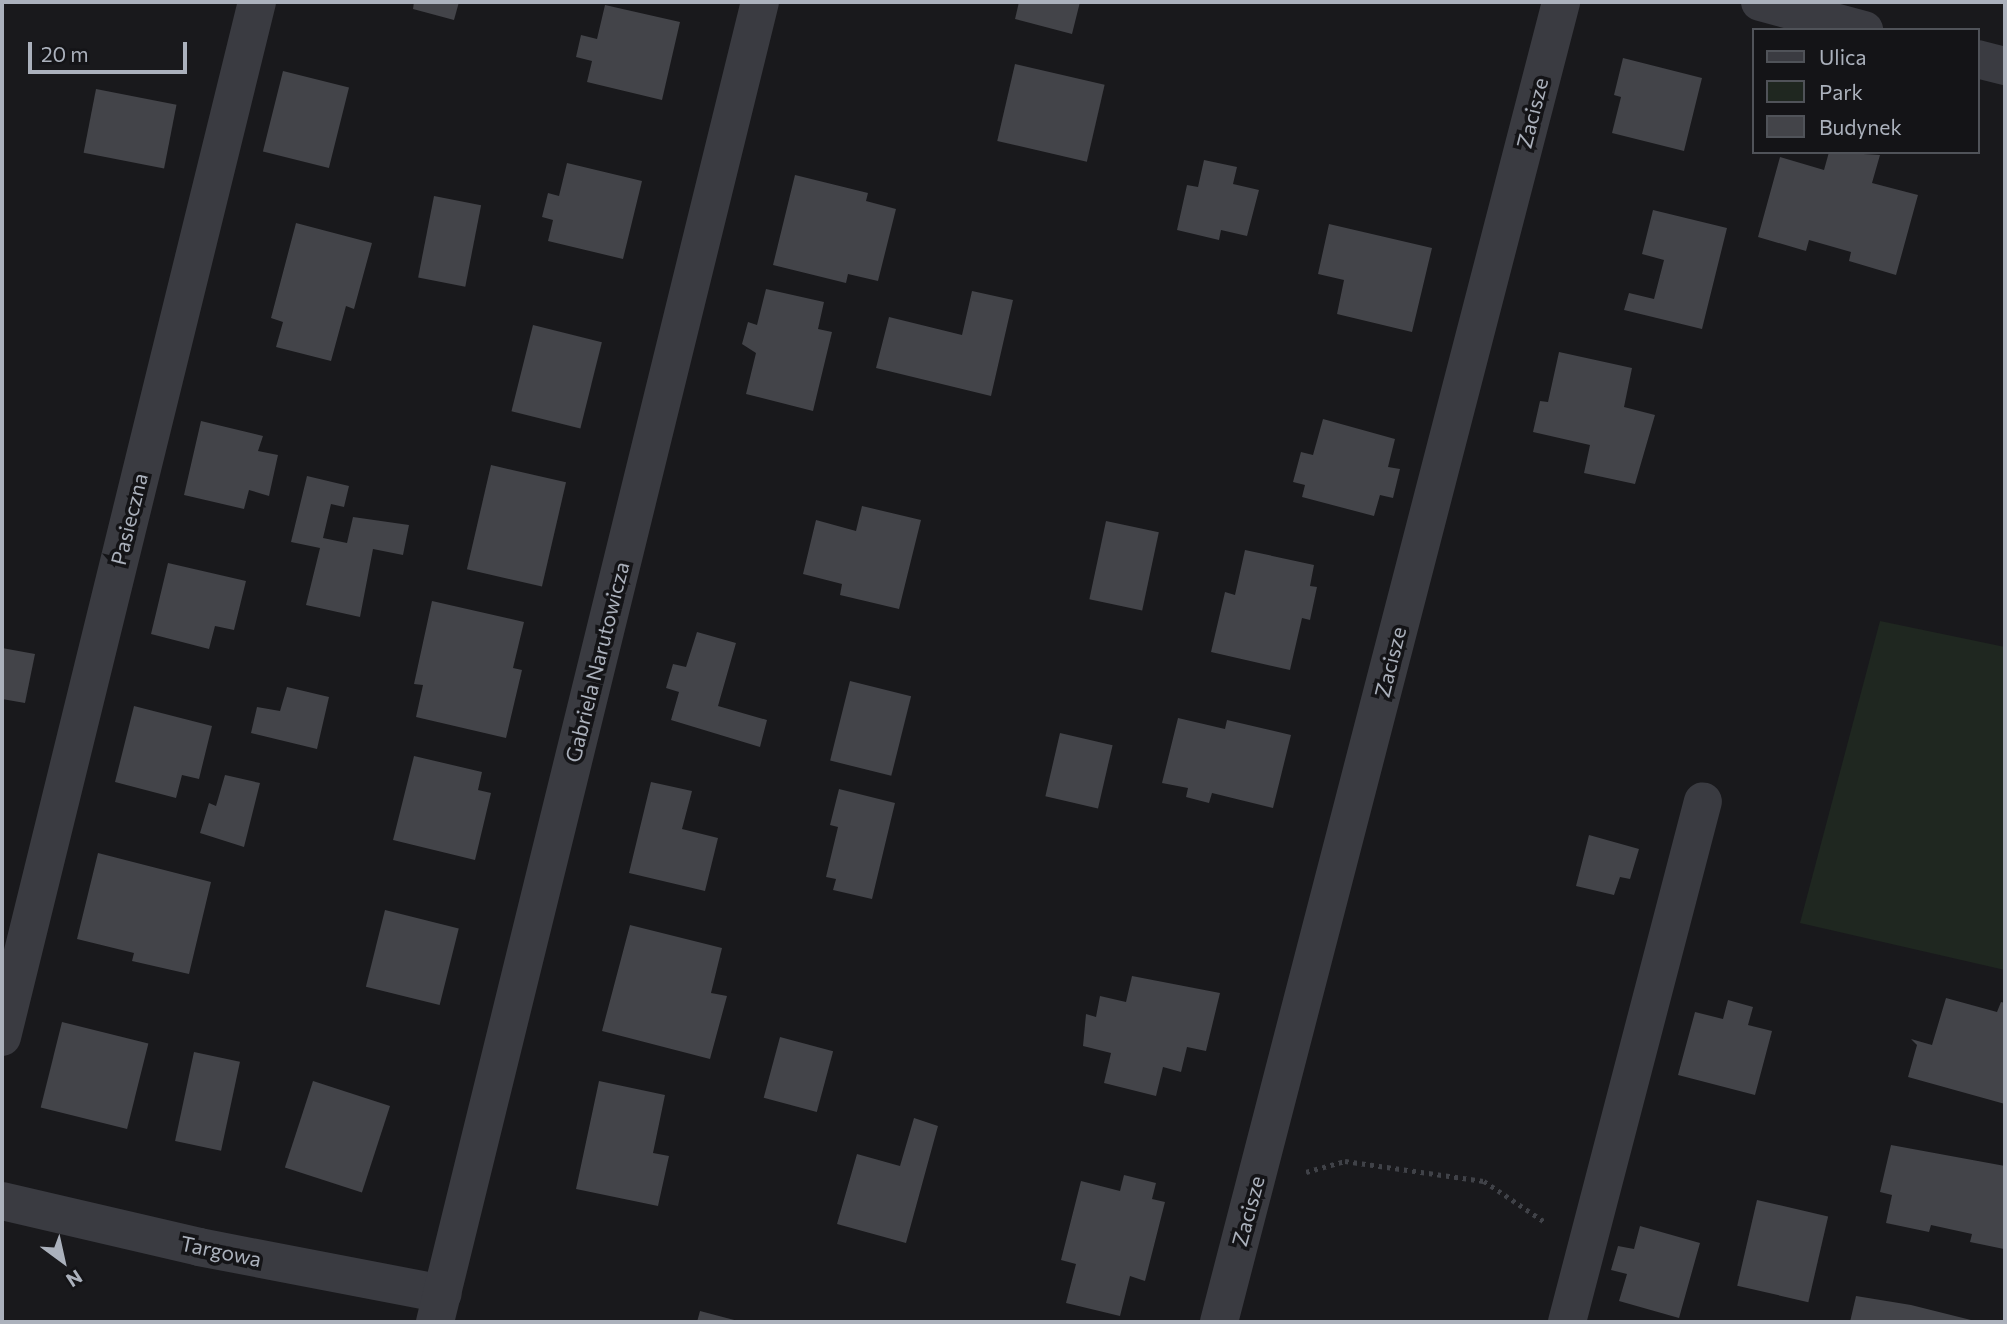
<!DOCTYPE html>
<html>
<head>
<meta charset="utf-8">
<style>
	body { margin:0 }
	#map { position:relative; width:2007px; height:1324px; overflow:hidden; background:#19191c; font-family:Commissioner,sans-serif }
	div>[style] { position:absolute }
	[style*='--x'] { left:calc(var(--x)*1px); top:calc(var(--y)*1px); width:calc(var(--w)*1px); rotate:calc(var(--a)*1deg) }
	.green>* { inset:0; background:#1f2720 }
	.building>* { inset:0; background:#434449; transform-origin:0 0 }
	.path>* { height:4.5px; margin-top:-2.25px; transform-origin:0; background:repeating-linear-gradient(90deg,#404248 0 3.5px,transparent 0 8.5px) }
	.street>* { height:38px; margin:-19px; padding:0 19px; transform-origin:19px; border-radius:19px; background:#3a3b41 }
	span { translate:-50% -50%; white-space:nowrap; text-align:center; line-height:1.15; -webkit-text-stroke:7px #141417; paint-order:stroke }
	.street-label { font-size:21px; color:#abb1bc }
	.frame { position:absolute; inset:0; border:4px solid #abb1bc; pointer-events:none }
	.legend { position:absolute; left:1752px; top:28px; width:228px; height:126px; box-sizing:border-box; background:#141417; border:2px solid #505359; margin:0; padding:9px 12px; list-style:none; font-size:21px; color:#abb1bc }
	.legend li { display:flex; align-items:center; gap:14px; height:35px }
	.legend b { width:35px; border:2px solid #505359 }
	.north { position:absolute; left:28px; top:1226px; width:70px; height:70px; -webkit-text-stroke:5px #141417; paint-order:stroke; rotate:147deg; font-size:19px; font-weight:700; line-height:28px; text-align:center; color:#abb1bc }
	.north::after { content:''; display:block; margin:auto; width:24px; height:32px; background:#abb1bc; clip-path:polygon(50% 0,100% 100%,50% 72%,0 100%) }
	.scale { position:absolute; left:28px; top:42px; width:159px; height:32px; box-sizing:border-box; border:4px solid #abb1bc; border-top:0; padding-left:9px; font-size:21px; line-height:24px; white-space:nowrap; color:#abb1bc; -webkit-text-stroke:5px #141417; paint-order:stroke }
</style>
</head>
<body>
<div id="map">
	<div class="green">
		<i style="clip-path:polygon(1880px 621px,2005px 647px,2005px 970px,1800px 923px)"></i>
	</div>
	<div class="building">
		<i style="clip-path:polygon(414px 2px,459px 2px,454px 20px,413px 9px)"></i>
		<i style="clip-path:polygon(1019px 2px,1080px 2px,1072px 34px,1015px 19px)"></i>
		<i style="clip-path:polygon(605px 5px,680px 22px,662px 100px,587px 82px,592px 61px,576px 57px,581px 35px,597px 39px)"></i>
		<i style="clip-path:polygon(1623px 58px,1702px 78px,1684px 151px,1612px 133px,1621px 97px,1614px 95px)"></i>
		<i style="left:1015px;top:64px;width:92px;height:79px;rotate:13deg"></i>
		<i style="left:283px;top:71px;width:68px;height:83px;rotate:14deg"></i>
		<i style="left:96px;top:89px;width:82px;height:65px;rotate:11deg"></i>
		<i style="clip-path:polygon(1829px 152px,1880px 155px,1872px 183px,1918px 195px,1896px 275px,1849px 261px,1851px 252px,1809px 240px,1806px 251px,1758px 237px,1780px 157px,1824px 170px)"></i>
		<i style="clip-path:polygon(1204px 160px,1237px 167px,1233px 184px,1259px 190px,1247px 236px,1221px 230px,1219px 240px,1177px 230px,1187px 185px,1198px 187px)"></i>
		<i style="clip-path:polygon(567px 163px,642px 181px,623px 259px,548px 241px,553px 220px,542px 217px,548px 193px,559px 196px)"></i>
		<i style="clip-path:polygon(795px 175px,868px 193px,866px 201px,896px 209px,878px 281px,848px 274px,846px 283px,773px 265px)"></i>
		<i style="left:434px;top:196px;width:48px;height:83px;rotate:11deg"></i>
		<i style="clip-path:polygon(1653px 210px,1727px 228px,1702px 329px,1624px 310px,1629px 293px,1654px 299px,1664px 260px,1642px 254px)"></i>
		<i style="clip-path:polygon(296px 223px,372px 243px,354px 309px,346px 306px,331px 361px,276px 347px,283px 322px,271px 318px)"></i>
		<i style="clip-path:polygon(1329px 224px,1432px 248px,1412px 332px,1337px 314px,1344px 280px,1318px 274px)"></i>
		<i style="clip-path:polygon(766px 289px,824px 302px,818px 329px,832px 332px,813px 411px,746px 394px,756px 353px,742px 344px,748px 322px,757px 325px)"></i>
		<i style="clip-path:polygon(972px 291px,1013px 300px,991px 396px,876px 368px,889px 317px,962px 335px)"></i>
		<i style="left:533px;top:325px;width:71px;height:89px;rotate:14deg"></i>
		<i style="clip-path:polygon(1559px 352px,1632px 368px,1624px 407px,1655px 415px,1635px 484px,1584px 473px,1590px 445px,1533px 432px,1540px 401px,1548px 402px)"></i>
		<i style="clip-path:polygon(1323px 419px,1395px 439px,1388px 467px,1400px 469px,1393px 498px,1380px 495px,1374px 516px,1302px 497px,1305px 485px,1293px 482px,1301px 452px,1313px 455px)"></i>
		<i style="clip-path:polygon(201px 421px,263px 436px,258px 451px,278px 455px,269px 496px,249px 490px,244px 509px,184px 495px)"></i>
		<i style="left:491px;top:465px;width:77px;height:107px;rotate:13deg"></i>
		<i style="clip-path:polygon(307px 476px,349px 486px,344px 507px,331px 504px,323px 538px,347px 543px,353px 517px,409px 525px,403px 555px,373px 549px,360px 617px,306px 605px,320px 548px,291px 542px)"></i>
		<i style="clip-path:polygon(862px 506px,921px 520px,899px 609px,840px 595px,842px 584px,803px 574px,816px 520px,856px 531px)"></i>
		<i style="left:1106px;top:521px;width:54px;height:80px;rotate:12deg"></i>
		<i style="clip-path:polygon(1245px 550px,1314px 565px,1310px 586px,1317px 587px,1310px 620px,1302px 618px,1290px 670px,1211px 652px,1225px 592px,1235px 595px)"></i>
		<i style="clip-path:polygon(168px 563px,246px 581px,234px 630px,215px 626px,209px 649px,151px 634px)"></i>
		<i style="clip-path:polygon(432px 601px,524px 622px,513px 668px,522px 670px,506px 738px,416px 717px,423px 685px,414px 684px)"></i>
		<i style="clip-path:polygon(697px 632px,736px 643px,718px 706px,767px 720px,760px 747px,671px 720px,679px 692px,666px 688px,673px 664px,686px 667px)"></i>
		<i style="clip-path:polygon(2px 648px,35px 654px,25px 703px,2px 699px)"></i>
		<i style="left:850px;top:681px;width:63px;height:82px;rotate:14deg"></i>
		<i style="clip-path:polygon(287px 687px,329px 697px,317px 749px,251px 733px,257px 707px,280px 711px)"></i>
		<i style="clip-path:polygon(134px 706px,212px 726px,199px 779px,182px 775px,176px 798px,115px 782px)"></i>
		<i style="clip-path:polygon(1178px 718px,1225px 729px,1227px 720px,1291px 735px,1273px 808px,1212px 793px,1209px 803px,1186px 797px,1188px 788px,1162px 783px)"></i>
		<i style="left:1060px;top:733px;width:54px;height:65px;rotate:13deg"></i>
		<i style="clip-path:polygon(414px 756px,482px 772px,478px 790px,491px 793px,475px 860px,393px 840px)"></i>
		<i style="clip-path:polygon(225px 775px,260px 783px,244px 847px,200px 833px,209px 803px,216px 806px)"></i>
		<i style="clip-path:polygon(651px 782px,692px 791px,682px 829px,718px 838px,705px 891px,629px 873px)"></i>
		<i style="clip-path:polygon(839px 789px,895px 803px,872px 899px,833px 890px,836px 879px,826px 877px,838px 827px,830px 825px)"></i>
		<i style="clip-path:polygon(1589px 835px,1639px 849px,1630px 879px,1620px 877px,1614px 895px,1576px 886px)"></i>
		<i style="clip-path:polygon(98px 853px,211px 882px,189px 974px,132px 961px,134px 953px,77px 939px)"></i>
		<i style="left:385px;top:910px;width:76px;height:79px;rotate:14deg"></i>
		<i style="clip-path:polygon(630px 925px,722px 948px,711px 993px,727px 996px,710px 1059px,602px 1031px)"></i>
		<i style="clip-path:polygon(1132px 976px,1220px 993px,1206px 1051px,1187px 1047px,1181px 1072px,1163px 1067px,1156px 1096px,1104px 1083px,1111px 1053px,1083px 1046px,1086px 1014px,1096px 1017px,1100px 996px,1126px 1002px)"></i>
		<i style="clip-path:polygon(1946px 998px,1997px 1012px,2001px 1002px,2005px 1003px,2005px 1104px,1908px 1077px,1917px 1045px,1911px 1039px,1932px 1045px)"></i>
		<i style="clip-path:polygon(1728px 1000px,1753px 1007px,1748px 1025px,1772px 1031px,1755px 1095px,1678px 1075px,1695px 1012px,1723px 1019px)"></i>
		<i style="left:62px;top:1022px;width:89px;height:88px;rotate:14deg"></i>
		<i style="left:780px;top:1037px;width:55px;height:63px;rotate:15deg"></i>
		<i style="left:194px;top:1052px;width:47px;height:91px;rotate:12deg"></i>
		<i style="left:313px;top:1081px;width:81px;height:91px;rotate:18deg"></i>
		<i style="clip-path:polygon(599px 1081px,665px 1095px,653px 1153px,669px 1156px,658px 1206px,576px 1189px)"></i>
		<i style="clip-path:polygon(914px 1118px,938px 1126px,906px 1243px,837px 1224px,857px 1154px,900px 1166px)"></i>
		<i style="clip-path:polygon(1891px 1145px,2005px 1166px,2004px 1249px,1970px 1242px,1972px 1234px,1931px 1225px,1929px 1232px,1886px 1223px,1892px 1195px,1880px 1192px)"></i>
		<i style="clip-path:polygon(1124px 1175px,1156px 1183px,1152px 1199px,1165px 1202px,1145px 1281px,1130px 1276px,1120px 1316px,1066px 1303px,1076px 1264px,1061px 1260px,1081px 1181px,1120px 1191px)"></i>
		<i style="left:1757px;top:1200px;width:73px;height:88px;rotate:13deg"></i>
		<i style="clip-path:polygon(1640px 1226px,1700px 1243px,1679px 1318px,1619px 1301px,1627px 1274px,1611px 1270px,1618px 1246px,1634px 1249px)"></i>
		<i style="clip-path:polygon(1856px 1296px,1911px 1305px,1979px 1322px,1850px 1322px)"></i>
		<i style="clip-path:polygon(700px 1311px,738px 1321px,738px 1322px,697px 1322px)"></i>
	</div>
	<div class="path">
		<i style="--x:1306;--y:1172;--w:41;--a:-15.8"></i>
		<i style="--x:1345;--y:1161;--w:140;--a:8.2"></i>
		<i style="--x:1484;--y:1181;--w:73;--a:33.9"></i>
	</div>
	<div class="street">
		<i style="--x:1760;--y:2;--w:108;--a:15.1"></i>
		<i style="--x:1977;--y:59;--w:29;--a:14"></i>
		<i style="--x:2;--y:1037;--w:1066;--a:-76.16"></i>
		<i style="--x:2;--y:1201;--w:202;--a:13.1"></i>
		<i style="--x:199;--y:1247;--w:248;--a:10.9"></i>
		<i style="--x:435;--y:1322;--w:1359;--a:-76.17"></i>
		<i style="--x:1219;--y:1322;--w:1364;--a:-75.47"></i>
		<i style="--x:1567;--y:1322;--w:538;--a:-75.37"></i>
	</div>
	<div class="street-label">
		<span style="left:1532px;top:113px;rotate:-76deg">Zacisze</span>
		<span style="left:129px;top:519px;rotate:-76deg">Pasieczna</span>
		<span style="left:597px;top:662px;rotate:-76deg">Gabriela Narutowicza</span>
		<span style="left:1390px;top:662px;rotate:-76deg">Zacisze</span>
		<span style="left:1248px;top:1211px;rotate:-75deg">Zacisze</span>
		<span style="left:221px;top:1251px;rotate:12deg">Targowa</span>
	</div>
	<div class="frame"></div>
	<ul class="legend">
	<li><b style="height:9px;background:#3a3b41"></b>Ulica</li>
	<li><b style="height:19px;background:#1f2720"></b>Park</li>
	<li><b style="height:19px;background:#434449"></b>Budynek</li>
	</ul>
	<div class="north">N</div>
	<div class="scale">20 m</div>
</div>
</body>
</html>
